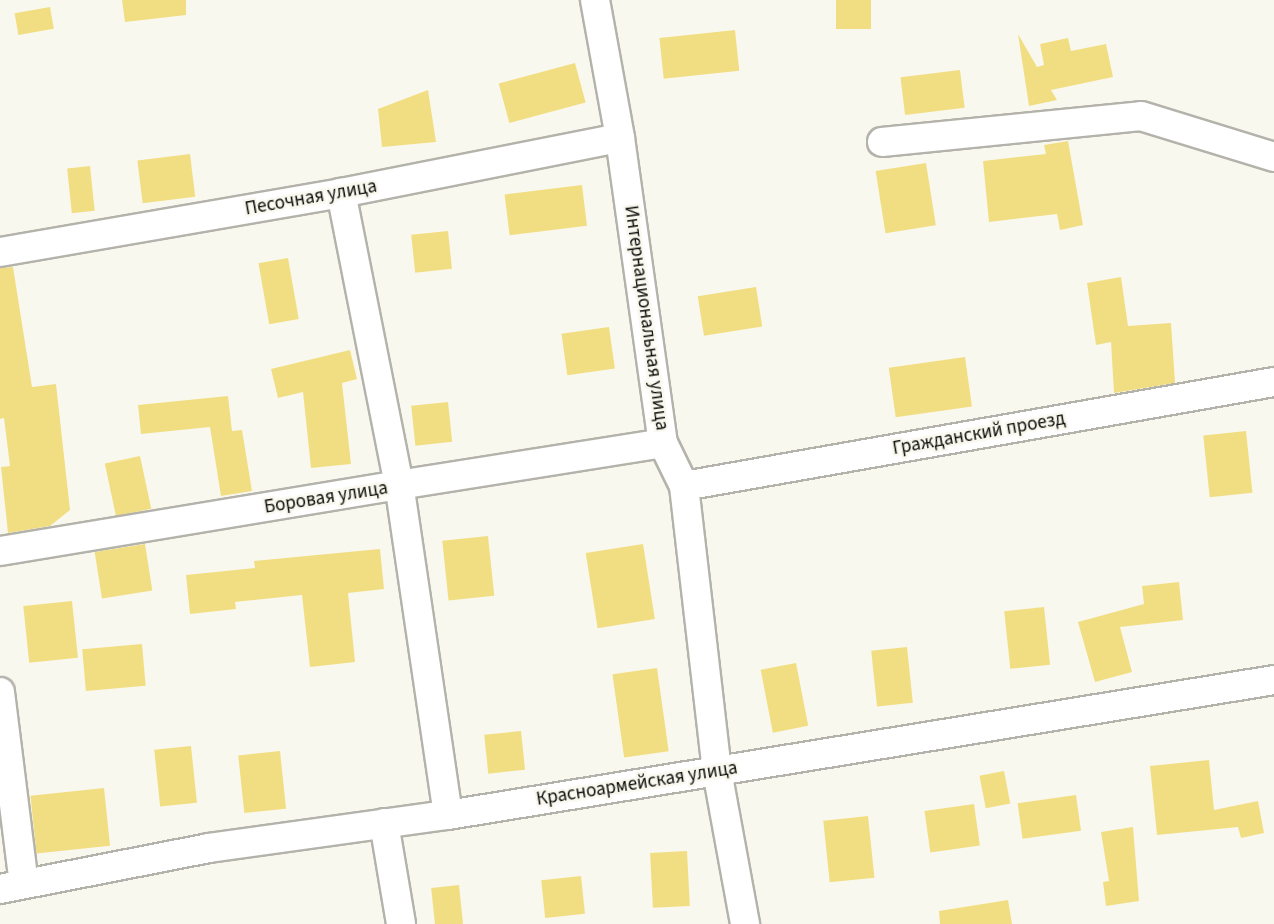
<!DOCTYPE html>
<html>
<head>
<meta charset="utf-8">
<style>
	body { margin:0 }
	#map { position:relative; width:1274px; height:924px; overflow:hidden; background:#f9f8ef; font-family:"Source Sans 3",sans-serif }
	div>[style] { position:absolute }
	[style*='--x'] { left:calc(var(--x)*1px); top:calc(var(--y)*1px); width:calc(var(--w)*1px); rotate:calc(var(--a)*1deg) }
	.building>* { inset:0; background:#f2de82; transform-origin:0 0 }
	.roads { filter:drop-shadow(2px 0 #b4b3ab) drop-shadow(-2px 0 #b4b3ab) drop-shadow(0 2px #b4b3ab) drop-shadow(0 -2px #b4b3ab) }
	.minor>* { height:28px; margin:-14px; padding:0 14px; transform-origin:14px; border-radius:14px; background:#fff }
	span { translate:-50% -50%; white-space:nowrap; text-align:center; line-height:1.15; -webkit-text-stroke:5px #f9f8ef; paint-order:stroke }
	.street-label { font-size:19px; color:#0c0c09 }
</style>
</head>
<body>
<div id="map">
	<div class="building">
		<i style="clip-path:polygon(122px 0,186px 0,186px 15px,125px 22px)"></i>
		<i style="left:836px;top:0;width:35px;height:29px"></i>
		<i style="left:50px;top:7px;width:22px;height:36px;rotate:80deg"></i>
		<i style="left:735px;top:30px;width:41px;height:76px;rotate:84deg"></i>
		<i style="clip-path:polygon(1018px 34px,1037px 67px,1044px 65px,1040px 44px,1068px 38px,1071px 51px,1106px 44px,1113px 77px,1051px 90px,1057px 100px,1029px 106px)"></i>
		<i style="left:575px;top:63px;width:41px;height:79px;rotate:75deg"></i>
		<i style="left:960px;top:70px;width:38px;height:60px;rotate:83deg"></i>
		<i style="clip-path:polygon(428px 90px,436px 142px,382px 147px,378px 109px)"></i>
		<i style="clip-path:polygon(1068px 141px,1083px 225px,1060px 230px,1057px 214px,989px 222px,983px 161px,1046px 154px,1044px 145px)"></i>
		<i style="left:190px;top:154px;width:43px;height:53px;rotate:83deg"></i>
		<i style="left:926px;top:163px;width:63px;height:51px;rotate:81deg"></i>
		<i style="left:90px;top:166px;width:45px;height:23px;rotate:84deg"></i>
		<i style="left:582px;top:185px;width:41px;height:78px;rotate:83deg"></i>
		<i style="left:448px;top:231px;width:38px;height:37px;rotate:84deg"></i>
		<i style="left:288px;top:258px;width:62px;height:30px;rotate:80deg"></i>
		<i style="clip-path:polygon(13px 267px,32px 387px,56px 384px,70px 510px,50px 526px,8px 533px,1px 467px,10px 466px,4px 418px,0 419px,0 268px)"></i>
		<i style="clip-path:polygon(1121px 277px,1128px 326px,1171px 323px,1175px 383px,1114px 393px,1111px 342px,1096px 345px,1087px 283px)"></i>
		<i style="left:756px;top:287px;width:40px;height:59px;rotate:81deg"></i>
		<i style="left:609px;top:327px;width:42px;height:48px;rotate:82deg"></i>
		<i style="clip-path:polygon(350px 350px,357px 379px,342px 383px,351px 464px,311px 468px,303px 392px,278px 398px,271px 369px)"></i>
		<i style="left:965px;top:357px;width:50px;height:77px;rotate:82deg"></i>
		<i style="clip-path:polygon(228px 396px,232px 431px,242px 430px,252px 491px,221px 496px,210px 427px,141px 434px,138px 405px)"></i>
		<i style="left:448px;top:402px;width:40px;height:37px;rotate:84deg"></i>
		<i style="left:1246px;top:431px;width:62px;height:43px;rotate:84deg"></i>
		<i style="left:140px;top:456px;width:54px;height:36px;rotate:78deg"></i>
		<i style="left:488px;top:536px;width:60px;height:46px;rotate:84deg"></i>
		<i style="left:145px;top:544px;width:47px;height:51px;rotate:81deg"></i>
		<i style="left:643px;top:544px;width:76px;height:58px;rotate:81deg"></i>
		<i style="clip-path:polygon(380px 549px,384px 589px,348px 593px,355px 662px,310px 667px,302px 595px,235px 602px,236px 609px,190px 614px,186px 575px,255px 568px,254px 561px)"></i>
		<i style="clip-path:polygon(1179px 582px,1183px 620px,1120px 627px,1132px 672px,1095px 682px,1078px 622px,1144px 604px,1142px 586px)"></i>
		<i style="left:72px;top:601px;width:57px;height:49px;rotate:84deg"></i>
		<i style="left:1044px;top:607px;width:58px;height:40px;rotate:84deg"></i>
		<i style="left:142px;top:644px;width:42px;height:60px;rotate:85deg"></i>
		<i style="left:907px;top:647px;width:56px;height:36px;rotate:84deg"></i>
		<i style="left:796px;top:663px;width:64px;height:36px;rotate:79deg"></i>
		<i style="left:657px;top:668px;width:84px;height:45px;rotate:82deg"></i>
		<i style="left:521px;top:731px;width:39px;height:37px;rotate:84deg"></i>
		<i style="left:191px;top:746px;width:57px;height:37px;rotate:84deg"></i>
		<i style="left:280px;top:751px;width:58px;height:42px;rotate:84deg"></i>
		<i style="clip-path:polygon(1209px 760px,1214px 810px,1258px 801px,1264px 833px,1241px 838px,1238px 827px,1157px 835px,1150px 766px)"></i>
		<i style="left:1004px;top:771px;width:33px;height:25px;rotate:79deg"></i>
		<i style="left:104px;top:788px;width:58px;height:74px;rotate:84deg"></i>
		<i style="left:1076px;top:795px;width:36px;height:59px;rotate:82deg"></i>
		<i style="left:974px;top:804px;width:42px;height:50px;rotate:82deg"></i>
		<i style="left:868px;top:816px;width:62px;height:45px;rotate:84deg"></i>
		<i style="clip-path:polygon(1133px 827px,1139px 901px,1106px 906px,1103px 882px,1109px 881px,1101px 832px)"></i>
		<i style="left:687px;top:851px;width:55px;height:37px;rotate:87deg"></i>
		<i style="left:581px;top:876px;width:38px;height:40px;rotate:84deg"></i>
		<i style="left:459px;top:885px;width:39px;height:28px;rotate:84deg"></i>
		<i style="clip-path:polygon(1008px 900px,1012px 924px,940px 924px,939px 911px)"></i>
	</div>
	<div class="roads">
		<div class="minor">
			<i style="--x:595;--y:0;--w:140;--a:79.7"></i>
			<i style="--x:620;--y:138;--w:308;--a:82"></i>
			<i style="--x:663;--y:443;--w:48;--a:64"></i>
			<i style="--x:684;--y:486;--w:287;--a:83.4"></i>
			<i style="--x:717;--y:771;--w:156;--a:79.6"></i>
			<i style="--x:882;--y:142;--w:260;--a:-5.7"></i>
			<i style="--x:1141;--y:116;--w:139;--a:17.1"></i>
			<i style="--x:0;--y:252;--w:346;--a:-9.8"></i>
			<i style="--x:341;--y:193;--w:284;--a:-11.2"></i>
			<i style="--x:684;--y:486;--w:599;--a:-10"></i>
			<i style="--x:0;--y:551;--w:404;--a:-9.4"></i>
			<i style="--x:399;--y:485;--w:298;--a:-101.2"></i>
			<i style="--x:0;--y:692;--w:193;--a:82.9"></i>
			<i style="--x:448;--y:815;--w:334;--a:-98.4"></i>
			<i style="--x:399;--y:485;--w:267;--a:-9"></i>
			<i style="--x:384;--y:823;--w:102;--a:80.4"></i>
			<i style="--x:0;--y:889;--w:213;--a:-11.1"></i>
			<i style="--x:209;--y:848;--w:241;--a:-7.9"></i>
			<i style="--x:448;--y:815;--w:837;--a:-9.28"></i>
		</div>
	</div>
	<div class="street-label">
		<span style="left:311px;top:198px;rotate:-10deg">Песочная улица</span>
		<span style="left:646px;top:318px;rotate:82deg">Интернациональная улица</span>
		<span style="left:979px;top:434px;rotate:-10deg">Гражданский проезд</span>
		<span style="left:326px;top:498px;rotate:-9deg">Боровая улица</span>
		<span style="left:637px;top:784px;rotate:-9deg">Красноармейская улица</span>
	</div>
</div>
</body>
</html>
